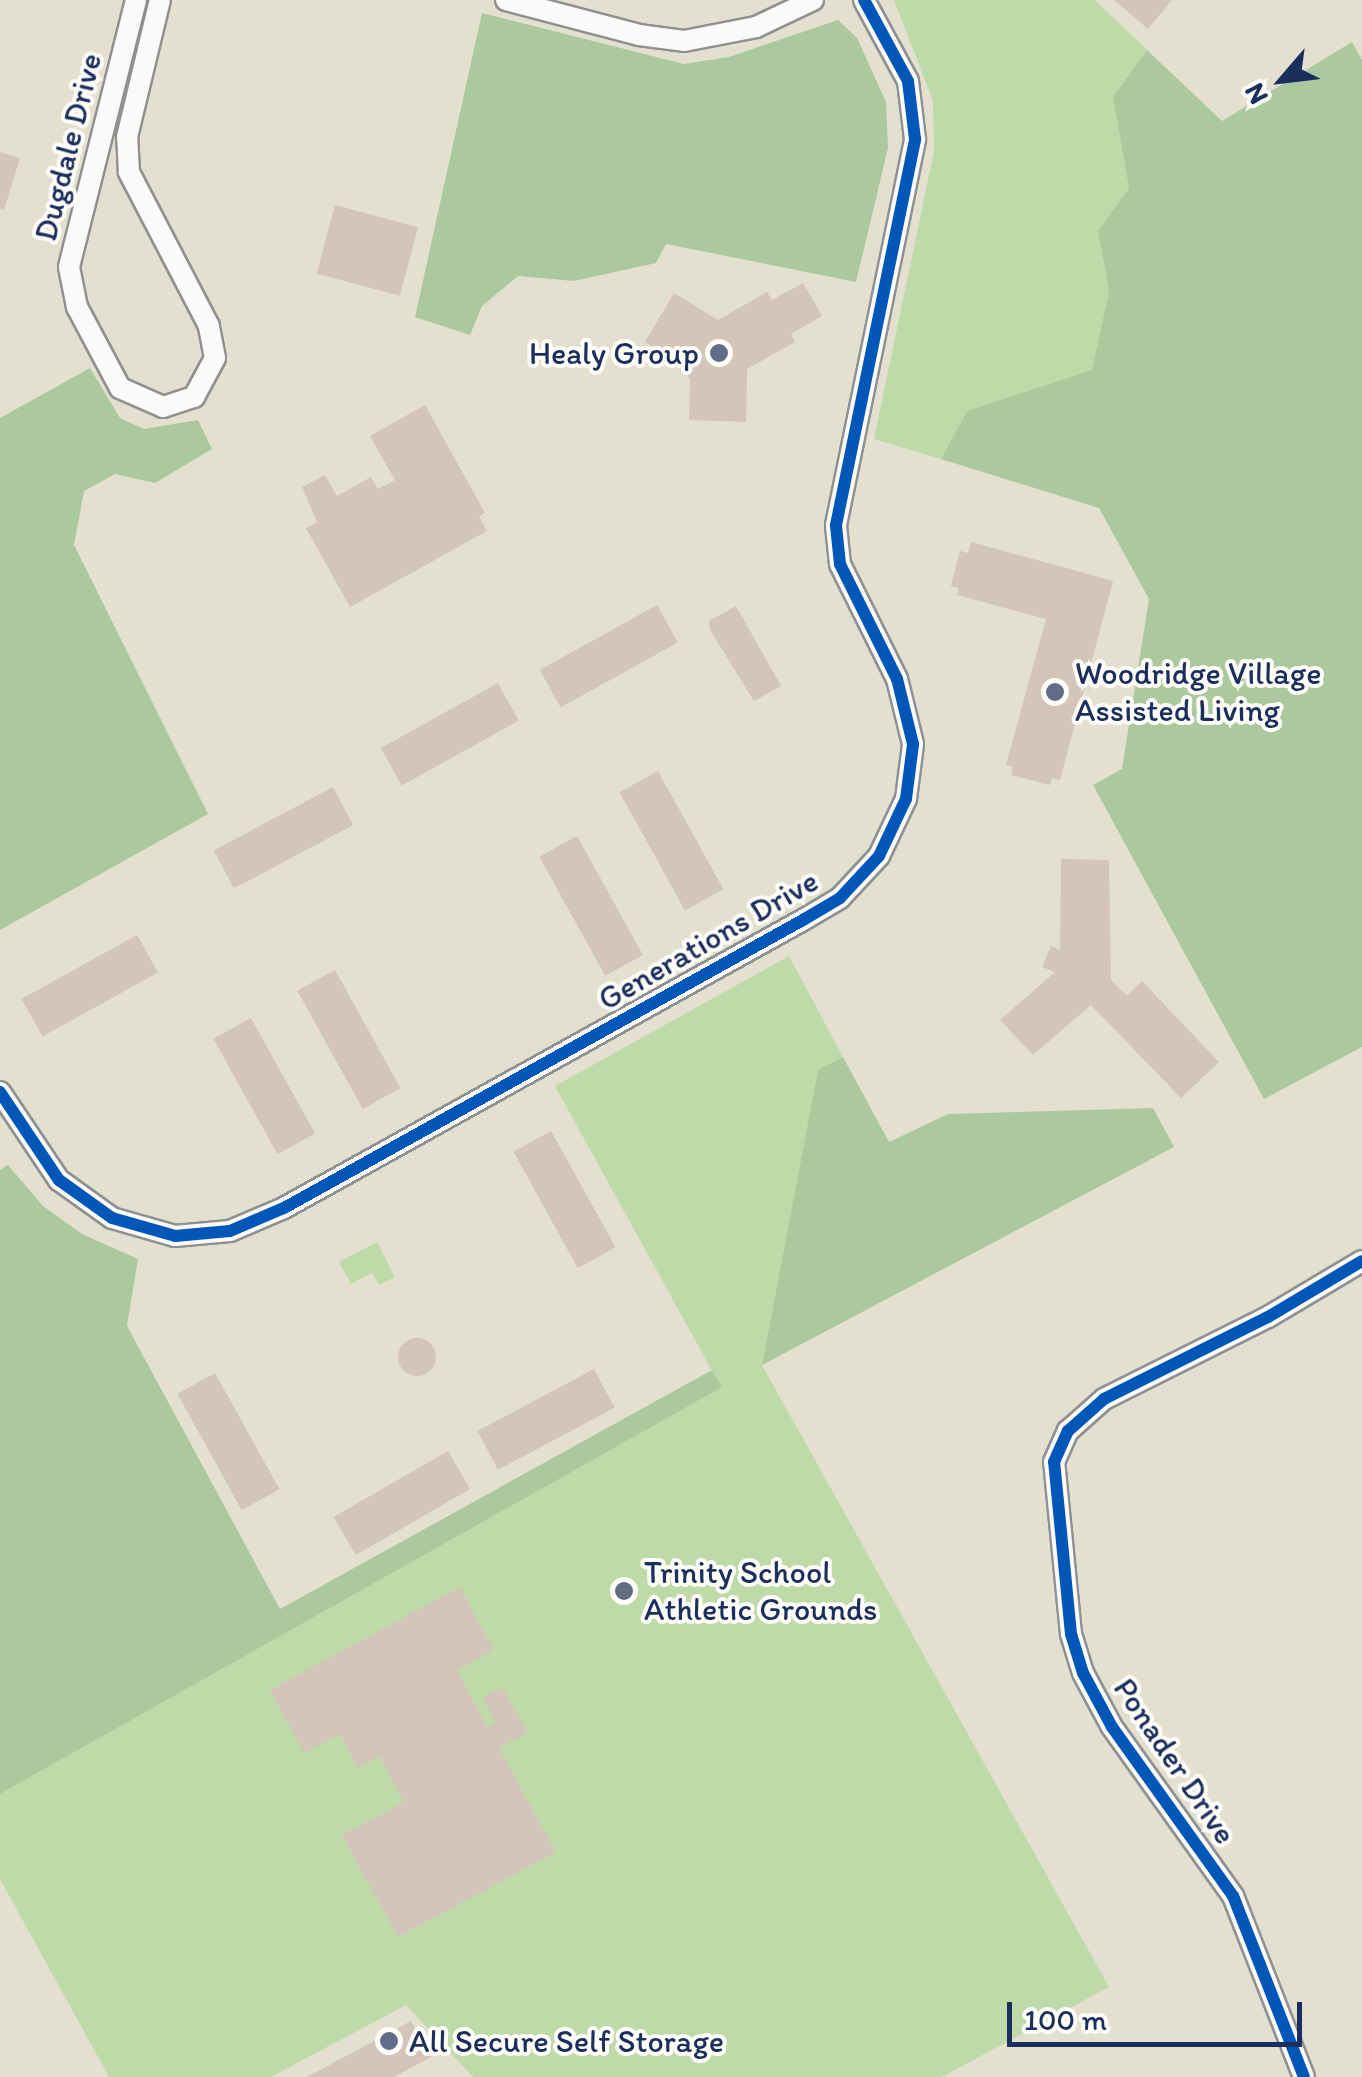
<!DOCTYPE html>
<html>
<head>
<meta charset="utf-8">
<style>
	body { margin:0 }
	#map { position:relative; width:1362px; height:2077px; overflow:hidden; background:#e3e0d0; font-family:Itim,sans-serif }
	div>[style] { position:absolute }
	[style*='--x'] { left:calc(var(--x)*1px); top:calc(var(--y)*1px); width:calc(var(--w)*1px); rotate:calc(var(--a)*1deg) }
	.green>* { inset:0; background:#bedaa8 }
	.forest>* { inset:0; background:#acc99d }
	.building>* { inset:0; background:#d3c5b9; transform-origin:0 0 }
	.round { border-radius:50% }
	.roads { filter:drop-shadow(2px 0 #8f9191) drop-shadow(-2px 0 #8f9191) drop-shadow(0 2px #8f9191) drop-shadow(0 -2px #8f9191) }
	.minor>* { height:20px; margin:-10px; padding:0 10px; transform-origin:10px; border-radius:10px; background:#fbfaf8 }
	.cycleway>* { height:12px; margin:-6px; padding:0 6px; transform-origin:6px; border-radius:6px; background:#0057b8 }
	.dots>* { width:28px; height:28px; translate:-50% -50%; box-sizing:border-box; border:5px solid #fdfcf7; border-radius:50% }
	span { translate:-50% -50%; white-space:nowrap; text-align:center; line-height:1.15; -webkit-text-stroke:8px #fdfcf7; paint-order:stroke }
	.street-label { font-size:32px; color:#1b2f5e }
	.poi-label { font-size:32px; color:#1b2f5e }
	.right { translate:-100% -50%; text-align:right }
	.left { translate:0 -50%; text-align:left }
	.north { position:absolute; left:1232px; top:30px; width:100px; height:100px; -webkit-text-stroke:8px #fdfcf7; paint-order:stroke; rotate:242deg; font-size:28px; font-weight:700; line-height:40px; text-align:center; color:#1b2f5e }
	.north::after { content:''; display:block; margin:auto; width:35px; height:45px; background:#1b2f5e; clip-path:polygon(50% 0,100% 100%,50% 72%,0 100%) }
	.scale { position:absolute; left:1007px; top:2002px; width:295px; height:45px; box-sizing:border-box; border:5px solid #1b2f5e; border-top:0; padding-left:12px; font-size:30px; line-height:35px; white-space:nowrap; color:#1b2f5e; -webkit-text-stroke:8px #fdfcf7; paint-order:stroke }
</style>
</head>
<body>
<div id="map">
	<div class="green">
		<i style="clip-path:polygon(894px 0,1095px 0,1147px 50px,1113px 97px,1129px 188px,1098px 231px,1109px 291px,1092px 371px,967px 411px,941px 459px,874px 439px,934px 151px,933px 101px)"></i>
		<i style="clip-path:polygon(789px 956px,843px 1057px,818px 1071px,762px 1365px,1109px 1987px,942px 2077px,473px 2077px,406px 2005px,271px 2077px,109px 2077px,0 1879px,0 1794px,721px 1387px,555px 1086px)"></i>
		<i style="clip-path:polygon(377px 1242px,395px 1277px,379px 1285px,372px 1273px,351px 1284px,339px 1262px)"></i>
	</div>
	<div class="forest">
		<i style="clip-path:polygon(482px 13px,684px 64px,729px 57px,838px 20px,857px 38px,886px 102px,888px 148px,856px 282px,666px 244px,656px 263px,574px 281px,518px 276px,482px 306px,470px 335px,415px 317px)"></i>
		<i style="clip-path:polygon(1352px 42px,1362px 60px,1362px 1047px,1264px 1099px,1093px 785px,1122px 769px,1149px 599px,1099px 508px,941px 459px,967px 411px,1092px 370px,1109px 291px,1098px 231px,1129px 188px,1113px 97px,1147px 50px,1222px 121px)"></i>
		<i style="clip-path:polygon(90px 368px,120px 418px,144px 429px,198px 420px,212px 449px,155px 483px,115px 474px,84px 491px,74px 545px,208px 814px,0 930px,0 418px)"></i>
		<i style="clip-path:polygon(843px 1057px,889px 1142px,948px 1114px,1153px 1108px,1174px 1147px,762px 1365px,818px 1070px)"></i>
		<i style="clip-path:polygon(8px 1165px,43px 1206px,82px 1234px,138px 1259px,127px 1326px,280px 1609px,712px 1370px,722px 1387px,0 1794px,0 1170px)"></i>
	</div>
	<div class="building">
		<i style="clip-path:polygon(1114px 0,1172px 0,1148px 29px)"></i>
		<i style="clip-path:polygon(0 152px,20px 158px,4px 210px,0 208px)"></i>
		<i style="left:335px;top:205px;width:86px;height:71px;rotate:15deg"></i>
		<i style="clip-path:polygon(803px 283px,822px 316px,791px 334px,795px 342px,747px 369px,746px 422px,689px 420px,690px 380px,681px 364px,645px 342px,674px 293px,718px 320px,767px 292px,772px 300px)"></i>
		<i style="clip-path:polygon(425px 405px,485px 513px,479px 516px,487px 531px,350px 607px,306px 528px,317px 522px,302px 487px,325px 475px,337px 496px,371px 477px,378px 489px,395px 480px,370px 436px)"></i>
		<i style="clip-path:polygon(971px 542px,1113px 581px,1060px 780px,1052px 778px,1050px 785px,1011px 775px,1013px 767px,1006px 765px,1046px 619px,957px 595px,959px 588px,951px 586px,960px 551px,968px 553px)"></i>
		<i style="left:657px;top:605px;width:43px;height:134px;rotate:61deg"></i>
		<i style="clip-path:polygon(736px 606px,781px 686px,754px 701px,710px 630px,709px 621px)"></i>
		<i style="left:498px;top:683px;width:43px;height:134px;rotate:61deg"></i>
		<i style="left:658px;top:771px;width:135px;height:44px;rotate:61deg"></i>
		<i style="left:333px;top:787px;width:43px;height:135px;rotate:62deg"></i>
		<i style="left:577px;top:836px;width:136px;height:43px;rotate:61deg"></i>
		<i style="clip-path:polygon(1061px 859px,1109px 860px,1111px 980px,1127px 996px,1142px 981px,1219px 1062px,1181px 1098px,1091px 1005px,1033px 1055px,1000px 1020px,1055px 972px,1042px 967px,1051px 946px,1060px 950px)"></i>
		<i style="left:137px;top:935px;width:43px;height:132px;rotate:61deg"></i>
		<i style="left:335px;top:970px;width:135px;height:43px;rotate:61deg"></i>
		<i style="left:251px;top:1018px;width:132px;height:43px;rotate:61deg"></i>
		<i style="left:551px;top:1131px;width:133px;height:43px;rotate:61deg"></i>
		<i class="round" style="left:398px;top:1338px;width:38px;height:38px"></i>
		<i style="left:594px;top:1369px;width:44px;height:132px;rotate:62deg"></i>
		<i style="left:215px;top:1373px;width:133px;height:43px;rotate:61deg"></i>
		<i style="left:448px;top:1451px;width:44px;height:132px;rotate:60deg"></i>
		<i style="clip-path:polygon(460px 1587px,494px 1650px,457px 1670px,488px 1728px,496px 1723px,483px 1698px,503px 1687px,528px 1733px,499px 1748px,556px 1852px,398px 1937px,342px 1835px,404px 1802px,379px 1756px,358px 1768px,340px 1734px,304px 1753px,270px 1690px)"></i>
		<i style="clip-path:polygon(411px 2021px,431px 2057px,394px 2077px,307px 2077px)"></i>
	</div>
	<div class="roads">
		<div class="minor">
			<i style="--x:136;--y:0;--w:275;--a:104.1"></i>
			<i style="--x:69;--y:267;--w:41;--a:78.7"></i>
			<i style="--x:77;--y:307;--w:92;--a:62"></i>
			<i style="--x:120;--y:388;--w:47;--a:23.8"></i>
			<i style="--x:163;--y:407;--w:33;--a:-18"></i>
			<i style="--x:194;--y:397;--w:44;--a:-61.7"></i>
			<i style="--x:215;--y:358;--w:33;--a:-101"></i>
			<i style="--x:209;--y:326;--w:174;--a:-117.5"></i>
			<i style="--x:129;--y:172;--w:35;--a:-93"></i>
			<i style="--x:127;--y:137;--w:141;--a:-76.5"></i>
			<i style="--x:506;--y:0;--w:138;--a:14.7"></i>
			<i style="--x:639;--y:35;--w:45;--a:7.6"></i>
			<i style="--x:684;--y:41;--w:73;--a:-11"></i>
			<i style="--x:756;--y:27;--w:63;--a:-25.3"></i>
			<i style="--x:0;--y:1092;--w:106;--a:56.2"></i>
			<i style="--x:59;--y:1180;--w:65;--a:35.6"></i>
			<i style="--x:112;--y:1218;--w:66;--a:15.9"></i>
			<i style="--x:175;--y:1236;--w:55;--a:-5.2"></i>
			<i style="--x:230;--y:1231;--w:59;--a:-23.1"></i>
			<i style="--x:284;--y:1208;--w:594;--a:-29.03"></i>
			<i style="--x:803;--y:920;--w:43;--a:-30.7"></i>
			<i style="--x:840;--y:898;--w:57;--a:-47.1"></i>
			<i style="--x:879;--y:856;--w:63;--a:-64.7"></i>
			<i style="--x:906;--y:799;--w:55;--a:-82.7"></i>
			<i style="--x:913;--y:744;--w:67;--a:-103.8"></i>
			<i style="--x:897;--y:679;--w:128;--a:-116.4"></i>
			<i style="--x:840;--y:564;--w:39;--a:-96"></i>
			<i style="--x:836;--y:525;--w:394;--a:-78.4"></i>
			<i style="--x:915;--y:139;--w:58;--a:-96.9"></i>
			<i style="--x:908;--y:81;--w:92;--a:-118.5"></i>
			<i style="--x:1304;--y:2077;--w:194;--a:-111.4"></i>
			<i style="--x:1233;--y:1896;--w:208;--a:-125.6"></i>
			<i style="--x:1112;--y:1727;--w:61;--a:-118.2"></i>
			<i style="--x:1083;--y:1673;--w:41;--a:-107.1"></i>
			<i style="--x:1071;--y:1634;--w:173;--a:-95.6"></i>
			<i style="--x:1054;--y:1462;--w:34;--a:-66"></i>
			<i style="--x:1068;--y:1431;--w:48;--a:-41.6"></i>
			<i style="--x:1104;--y:1399;--w:183;--a:-26.6"></i>
			<i style="--x:1268;--y:1317;--w:109;--a:-30.8"></i>
		</div>
	</div>
	<div class="cycleway">
		<i style="--x:0;--y:1092;--w:106;--a:56.2"></i>
		<i style="--x:59;--y:1180;--w:65;--a:35.6"></i>
		<i style="--x:112;--y:1218;--w:66;--a:15.9"></i>
		<i style="--x:175;--y:1236;--w:55;--a:-5.2"></i>
		<i style="--x:230;--y:1231;--w:59;--a:-23.1"></i>
		<i style="--x:284;--y:1208;--w:594;--a:-29.03"></i>
		<i style="--x:803;--y:920;--w:43;--a:-30.7"></i>
		<i style="--x:840;--y:898;--w:57;--a:-47.1"></i>
		<i style="--x:879;--y:856;--w:63;--a:-64.7"></i>
		<i style="--x:906;--y:799;--w:55;--a:-82.7"></i>
		<i style="--x:913;--y:744;--w:67;--a:-103.8"></i>
		<i style="--x:897;--y:679;--w:128;--a:-116.4"></i>
		<i style="--x:840;--y:564;--w:39;--a:-96"></i>
		<i style="--x:836;--y:525;--w:394;--a:-78.4"></i>
		<i style="--x:915;--y:139;--w:58;--a:-96.9"></i>
		<i style="--x:908;--y:81;--w:92;--a:-118.5"></i>
		<i style="--x:1304;--y:2077;--w:194;--a:-111.4"></i>
		<i style="--x:1233;--y:1896;--w:208;--a:-125.6"></i>
		<i style="--x:1112;--y:1727;--w:61;--a:-118.2"></i>
		<i style="--x:1083;--y:1673;--w:41;--a:-107.1"></i>
		<i style="--x:1071;--y:1634;--w:173;--a:-95.6"></i>
		<i style="--x:1054;--y:1462;--w:34;--a:-66"></i>
		<i style="--x:1068;--y:1431;--w:48;--a:-41.6"></i>
		<i style="--x:1104;--y:1399;--w:183;--a:-26.6"></i>
		<i style="--x:1268;--y:1317;--w:109;--a:-30.8"></i>
	</div>
	<div class="dots">
		<i style="left:719px;top:353px;background:#616d86"></i>
		<i style="left:1055px;top:692px;background:#616d86"></i>
		<i style="left:624px;top:1591px;background:#616d86"></i>
		<i style="left:389px;top:2041px;background:#616d86"></i>
	</div>
	<div class="street-label">
		<span style="left:68px;top:147px;rotate:-76deg">Dugdale Drive</span>
		<span style="left:708px;top:940px;rotate:-30deg">Generations Drive</span>
		<span style="left:1175px;top:1761px;rotate:56deg">Ponader Drive</span>
	</div>
	<div class="poi-label">
		<span class="right" style="left:699px;top:353px">Healy Group</span>
		<span class="left" style="left:1075px;top:692px">Woodridge Village<br>Assisted Living</span>
		<span class="left" style="left:644px;top:1591px">Trinity School<br>Athletic Grounds</span>
		<span class="left" style="left:409px;top:2041px">All Secure Self Storage</span>
	</div>
	<div class="north">N</div>
	<div class="scale">100 m</div>
</div>
</body>
</html>
